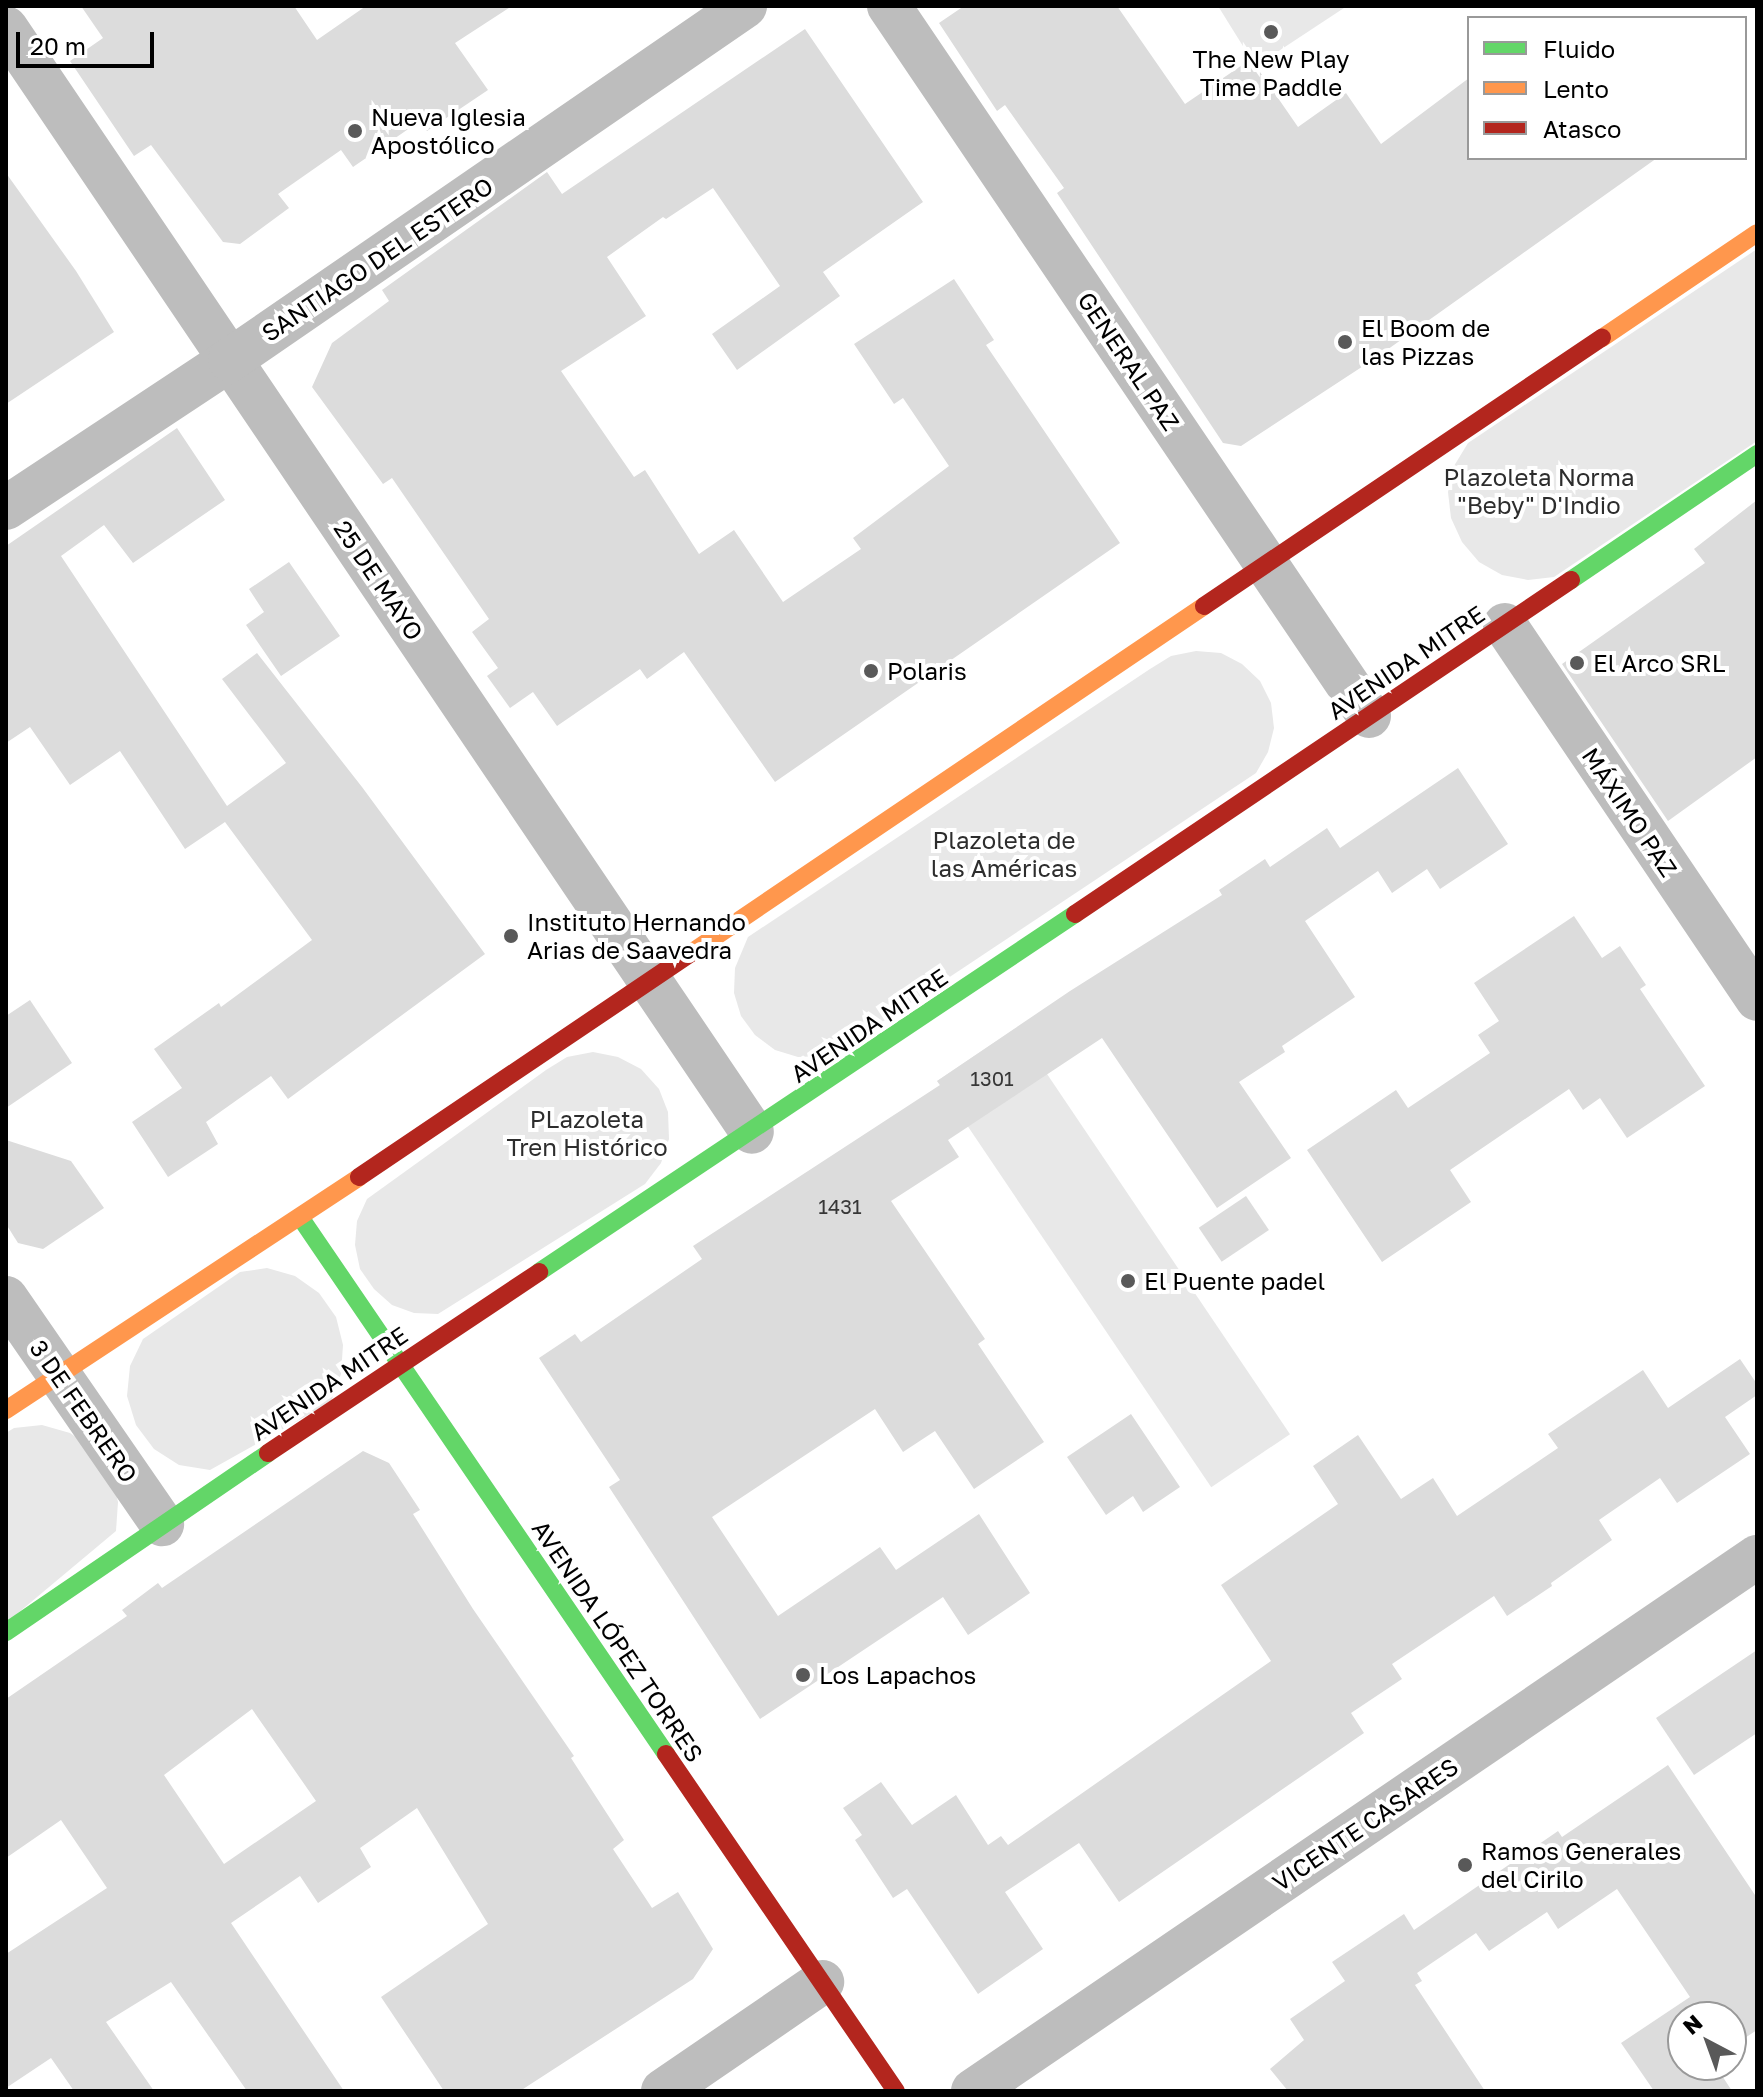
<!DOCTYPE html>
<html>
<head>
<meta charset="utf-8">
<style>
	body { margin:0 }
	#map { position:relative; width:1763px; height:2097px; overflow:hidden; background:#fff; font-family:"Golos Text",sans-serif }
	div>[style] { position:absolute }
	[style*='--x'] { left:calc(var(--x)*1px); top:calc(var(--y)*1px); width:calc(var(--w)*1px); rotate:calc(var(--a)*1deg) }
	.green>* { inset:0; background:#e8e8e8; transform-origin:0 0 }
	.building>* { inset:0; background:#dcdcdc; transform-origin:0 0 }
	.street>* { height:44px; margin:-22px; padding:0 22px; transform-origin:22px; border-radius:22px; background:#bdbdbd }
	.fast>* { height:18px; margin:-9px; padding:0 9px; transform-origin:9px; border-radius:9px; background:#63d668 }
	.slow>* { height:18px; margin:-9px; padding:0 9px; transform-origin:9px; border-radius:9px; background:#ff974d }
	.jam>* { height:18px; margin:-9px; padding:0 9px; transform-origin:9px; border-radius:9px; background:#b3261e }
	.dots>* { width:22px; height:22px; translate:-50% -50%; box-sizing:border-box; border:4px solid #fff; border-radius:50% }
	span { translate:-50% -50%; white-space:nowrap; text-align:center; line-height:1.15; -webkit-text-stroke:8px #fff; paint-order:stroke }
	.number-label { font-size:20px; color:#373737 }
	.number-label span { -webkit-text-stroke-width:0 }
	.poi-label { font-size:24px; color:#000 }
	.left { translate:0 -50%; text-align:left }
	.street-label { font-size:24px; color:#000 }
	.park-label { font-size:24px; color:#2d2d2d }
	.frame { position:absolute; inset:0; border:8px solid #000; pointer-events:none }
	.legend { position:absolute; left:1467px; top:16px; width:280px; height:144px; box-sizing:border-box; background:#fff; border:2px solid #999; margin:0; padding:10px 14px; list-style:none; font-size:24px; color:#000 }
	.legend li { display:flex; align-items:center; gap:16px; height:40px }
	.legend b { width:40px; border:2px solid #999 }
	.north { position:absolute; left:1667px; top:2001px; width:80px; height:80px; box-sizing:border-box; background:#fff; border:2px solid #999; border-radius:50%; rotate:319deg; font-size:22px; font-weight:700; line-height:32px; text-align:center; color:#000 }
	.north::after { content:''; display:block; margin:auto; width:28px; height:36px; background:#595959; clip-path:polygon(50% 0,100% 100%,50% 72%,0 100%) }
	.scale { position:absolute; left:16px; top:32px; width:138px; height:36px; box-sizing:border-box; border:4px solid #000; border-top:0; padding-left:10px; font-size:24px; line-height:28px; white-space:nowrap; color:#000; -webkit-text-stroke:6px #fff; paint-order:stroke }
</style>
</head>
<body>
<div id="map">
	<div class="green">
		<i style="clip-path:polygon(1218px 6px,1347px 6px,1259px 64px,1251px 59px)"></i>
		<i style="clip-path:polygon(1757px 249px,1757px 441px,1554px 577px,1528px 580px,1502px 575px,1479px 562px,1462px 542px,1451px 518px,1448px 492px,1454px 466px,1468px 443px)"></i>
		<i style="clip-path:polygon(1196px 651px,1221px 653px,1242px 664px,1260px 681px,1271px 703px,1274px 728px,1268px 752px,1256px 773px,846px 1046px,823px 1056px,798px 1057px,775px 1050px,755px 1035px,741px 1016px,734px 993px,735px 968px,748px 937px,1150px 669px,1171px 656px)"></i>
		<i style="left:1016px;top:1028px;width:490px;height:95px;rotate:56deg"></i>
		<i style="clip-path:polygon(593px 1052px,618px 1057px,641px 1069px,659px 1089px,668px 1112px,669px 1139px,661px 1163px,645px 1184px,438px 1314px,414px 1313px,392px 1305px,374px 1289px,360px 1269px,355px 1245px,357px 1221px,367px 1199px,546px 1070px,567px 1057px)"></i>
		<i style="clip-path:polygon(267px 1268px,295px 1276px,319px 1293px,336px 1317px,343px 1345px,341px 1374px,331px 1402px,210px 1470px,179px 1465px,154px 1449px,136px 1425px,127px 1396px,130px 1366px,143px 1339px,240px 1272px)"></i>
		<i style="clip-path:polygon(42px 1425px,70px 1433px,94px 1450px,111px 1473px,118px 1502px,116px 1531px,6px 1623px,6px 1433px,14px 1428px)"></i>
	</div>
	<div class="building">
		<i style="clip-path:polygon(81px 6px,294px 6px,317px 40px,366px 6px,512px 6px,455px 43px,488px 90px,427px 131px,420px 121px,353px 167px,341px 150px,278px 194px,289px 208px,240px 244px,223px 242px,151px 145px,134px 156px,70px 61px,103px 38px)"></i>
		<i style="clip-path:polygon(964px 6px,1117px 6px,1185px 104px,1251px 59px,1298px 127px,1346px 93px,1381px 144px,1469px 78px,1469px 158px,1657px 158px,1377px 357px,1241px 446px,1223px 443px,1057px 193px,1064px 188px,1005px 105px,997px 111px,939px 23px)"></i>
		<i style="clip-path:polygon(805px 29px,923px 202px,823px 272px,840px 296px,737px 370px,712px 334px,780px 286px,713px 188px,666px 219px,663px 217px,607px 257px,646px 316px,561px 371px,634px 477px,645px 470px,699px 554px,734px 530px,783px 602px,861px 549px,853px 538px,949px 466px,903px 398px,894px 404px,854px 344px,954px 279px,994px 340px,986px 345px,1120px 543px,775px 782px,684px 652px,647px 679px,640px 669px,557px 726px,533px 692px,510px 708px,487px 676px,498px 668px,472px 632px,489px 619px,392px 478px,383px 484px,312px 387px,332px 343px,389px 301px,382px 290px,547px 172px,562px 194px)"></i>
		<i style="clip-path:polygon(6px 173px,76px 271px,114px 332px,6px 404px)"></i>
		<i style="clip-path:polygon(177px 428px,225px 500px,133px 563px,104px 525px,61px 556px,227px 806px,286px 763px,222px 679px,257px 653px,362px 787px,485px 954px,288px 1099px,271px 1076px,206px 1122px,218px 1144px,168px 1177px,132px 1122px,182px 1088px,154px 1049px,219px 1003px,221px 1007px,312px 940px,225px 822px,185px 849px,120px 751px,70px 785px,30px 727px,6px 743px,6px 546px)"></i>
		<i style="clip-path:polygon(1757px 500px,1757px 757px,1668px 821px,1562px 664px,1705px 563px,1694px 549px)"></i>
		<i style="clip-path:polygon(289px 562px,340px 636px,281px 676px,246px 625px,264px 612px,249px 589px)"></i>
		<i style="clip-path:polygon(1458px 768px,1508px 844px,1440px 889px,1427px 869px,1392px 893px,1378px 871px,1305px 921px,1355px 997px,1282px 1046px,1285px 1052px,1239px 1082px,1291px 1158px,1217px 1208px,1102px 1038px,948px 1140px,959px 1157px,891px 1201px,985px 1339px,978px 1344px,1044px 1442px,974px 1489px,935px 1431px,903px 1452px,875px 1409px,712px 1517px,778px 1616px,880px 1547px,896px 1570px,979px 1514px,1030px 1593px,968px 1635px,943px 1597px,760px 1719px,609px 1487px,620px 1480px,539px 1358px,575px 1334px,581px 1342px,702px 1259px,693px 1246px,940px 1085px,937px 1081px,1070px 991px,1222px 895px,1219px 890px,1265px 859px,1270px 867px,1327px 828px,1340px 848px)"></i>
		<i style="clip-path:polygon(1574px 916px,1602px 958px,1620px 946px,1646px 985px,1640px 989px,1705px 1086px,1627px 1138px,1600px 1098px,1583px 1110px,1569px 1089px,1450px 1170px,1471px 1202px,1382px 1262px,1307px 1150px,1396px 1090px,1408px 1108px,1490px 1053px,1478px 1035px,1499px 1021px,1474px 983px)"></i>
		<i style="clip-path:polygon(30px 1000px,72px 1063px,6px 1108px,6px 1016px)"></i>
		<i style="clip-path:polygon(6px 1140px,71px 1161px,104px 1208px,43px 1249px,18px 1243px,6px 1224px)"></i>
		<i style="left:1246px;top:1196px;width:41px;height:57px;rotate:56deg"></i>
		<i style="clip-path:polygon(1740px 1359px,1757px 1384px,1757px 1395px,1725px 1417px,1750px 1454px,1677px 1503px,1660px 1478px,1599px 1520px,1612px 1540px,1551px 1583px,1552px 1586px,1507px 1616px,1494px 1596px,1392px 1664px,1402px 1679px,1351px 1713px,1364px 1733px,1119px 1902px,1079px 1843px,1005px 1892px,1043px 1949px,978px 1994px,907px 1889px,893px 1898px,855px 1840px,862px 1835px,843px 1808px,881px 1782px,912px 1825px,956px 1795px,988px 1845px,1001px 1836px,1008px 1845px,1271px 1661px,1221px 1585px,1338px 1504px,1313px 1466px,1358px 1435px,1401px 1499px,1433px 1478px,1457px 1516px,1558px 1448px,1548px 1434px,1643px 1370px,1668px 1408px)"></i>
		<i style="clip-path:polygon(1131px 1414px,1180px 1487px,1143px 1512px,1133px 1496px,1106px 1515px,1067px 1457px)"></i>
		<i style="clip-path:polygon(evenodd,363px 1451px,389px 1463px,420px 1510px,413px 1514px,473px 1609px,574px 1756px,571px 1758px,624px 1840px,613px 1849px,652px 1908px,678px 1892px,713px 1949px,693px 1979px,520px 2091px,444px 2091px,381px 1997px,488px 1924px,417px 1808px,360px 1848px,371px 1867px,318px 1903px,300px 1876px,231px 1923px,344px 2091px,247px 2091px,171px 1982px,106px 2022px,154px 2091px,74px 2091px,51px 2058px,6px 2088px,6px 1954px,107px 1888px,61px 1820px,6px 1858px,6px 1699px,127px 1616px,122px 1610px,158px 1583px,162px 1588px,363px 1451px,252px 1709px,316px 1801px,224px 1864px,164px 1775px,252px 1709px)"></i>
		<i style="clip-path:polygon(1757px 1650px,1757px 1733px,1694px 1775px,1656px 1718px)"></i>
		<i style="clip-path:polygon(1668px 1765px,1757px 1898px,1757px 2030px,1731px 2047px,1731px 2017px,1683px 2017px,1683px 2065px,1715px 2065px,1732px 2091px,1654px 2091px,1621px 2043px,1690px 1997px,1617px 1889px,1558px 1929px,1547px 1912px,1489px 1951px,1476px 1933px,1417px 1973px,1422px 1981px,1415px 1985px,1485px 2091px,1288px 2091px,1270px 2069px,1304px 2040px,1290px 2019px,1345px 1981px,1332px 1962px,1404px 1914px,1414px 1930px,1558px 1831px,1562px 1837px)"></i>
	</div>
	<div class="street">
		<i style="--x:889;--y:6;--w:857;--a:55.94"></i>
		<i style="--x:6;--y:28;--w:1332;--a:55.95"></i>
		<i style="--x:6;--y:508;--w:268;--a:-33.5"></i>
		<i style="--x:230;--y:360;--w:625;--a:-34.5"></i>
		<i style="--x:1505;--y:625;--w:451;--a:56"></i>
		<i style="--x:6;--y:1298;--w:275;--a:55.4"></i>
		<i style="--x:663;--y:2091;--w:193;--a:-34.4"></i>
		<i style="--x:973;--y:2091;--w:949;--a:-34.26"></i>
	</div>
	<div class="fast">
		<i style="--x:1571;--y:580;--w:225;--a:-34.1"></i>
		<i style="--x:300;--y:1217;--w:650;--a:55.72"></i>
		<i style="--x:539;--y:1272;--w:645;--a:-33.74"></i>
		<i style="--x:6;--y:1632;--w:317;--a:-34.3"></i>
	</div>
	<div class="slow">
		<i style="--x:1602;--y:338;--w:187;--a:-34.1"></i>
		<i style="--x:691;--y:953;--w:619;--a:-34.07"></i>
		<i style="--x:6;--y:1410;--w:423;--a:-33.4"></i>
	</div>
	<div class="jam">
		<i style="--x:1204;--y:606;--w:480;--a:-34"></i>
		<i style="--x:1075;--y:914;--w:598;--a:-33.96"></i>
		<i style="--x:359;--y:1177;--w:400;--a:-34"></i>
		<i style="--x:268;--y:1453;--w:326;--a:-33.7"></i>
		<i style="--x:666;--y:1754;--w:408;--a:55.7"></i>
	</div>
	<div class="dots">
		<i style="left:1271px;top:32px;background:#595959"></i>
		<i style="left:355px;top:131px;background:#595959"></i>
		<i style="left:1345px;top:342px;background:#595959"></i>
		<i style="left:1577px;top:663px;background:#595959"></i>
		<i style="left:871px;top:671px;background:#595959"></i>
		<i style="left:511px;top:936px;background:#595959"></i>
		<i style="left:1128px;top:1281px;background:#595959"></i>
		<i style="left:803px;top:1675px;background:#595959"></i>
		<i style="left:1465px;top:1865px;background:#595959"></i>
	</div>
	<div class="number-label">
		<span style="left:992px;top:1078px">1301</span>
		<span style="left:840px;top:1206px">1431</span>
	</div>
	<div class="poi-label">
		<span style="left:1271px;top:73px">The New Play<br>Time Paddle</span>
		<span class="left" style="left:371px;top:131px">Nueva Iglesia<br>Apostólico</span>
		<span class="left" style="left:1361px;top:342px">El Boom de<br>las Pizzas</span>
		<span class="left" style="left:1593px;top:663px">El Arco SRL</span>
		<span class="left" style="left:887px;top:671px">Polaris</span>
		<span class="left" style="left:527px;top:936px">Instituto Hernando<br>Arias de Saavedra</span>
		<span class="left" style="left:1144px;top:1281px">El Puente padel</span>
		<span class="left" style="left:819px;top:1675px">Los Lapachos</span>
		<span class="left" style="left:1481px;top:1865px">Ramos Generales<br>del Cirilo</span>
	</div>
	<div class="street-label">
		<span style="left:377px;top:259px;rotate:-34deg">SANTIAGO DEL ESTERO</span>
		<span style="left:1129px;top:361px;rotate:56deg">GENERAL PAZ</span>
		<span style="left:379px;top:580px;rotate:56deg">25 DE MAYO</span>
		<span style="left:1406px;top:662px;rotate:-34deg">AVENIDA MITRE</span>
		<span style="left:1630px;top:812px;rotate:56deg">MÁXIMO PAZ</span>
		<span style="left:869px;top:1025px;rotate:-34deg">AVENIDA MITRE</span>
		<span style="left:329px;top:1383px;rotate:-34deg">AVENIDA MITRE</span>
		<span style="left:84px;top:1411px;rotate:55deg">3 DE FEBRERO</span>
		<span style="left:618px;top:1641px;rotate:56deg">AVENIDA LÓPEZ TORRES</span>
		<span style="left:1365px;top:1824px;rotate:-34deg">VICENTE CASARES</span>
	</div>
	<div class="park-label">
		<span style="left:1539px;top:491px">Plazoleta Norma<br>"Beby" D'Indio</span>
		<span style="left:1004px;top:854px">Plazoleta de<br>las Américas</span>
		<span style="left:587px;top:1133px">PLazoleta<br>Tren Histórico</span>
	</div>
	<div class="frame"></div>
	<ul class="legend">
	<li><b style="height:10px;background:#63d668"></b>Fluido</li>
	<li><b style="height:10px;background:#ff974d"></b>Lento</li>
	<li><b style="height:10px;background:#b3261e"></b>Atasco</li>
	</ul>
	<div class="north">N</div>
	<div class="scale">20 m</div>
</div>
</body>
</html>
